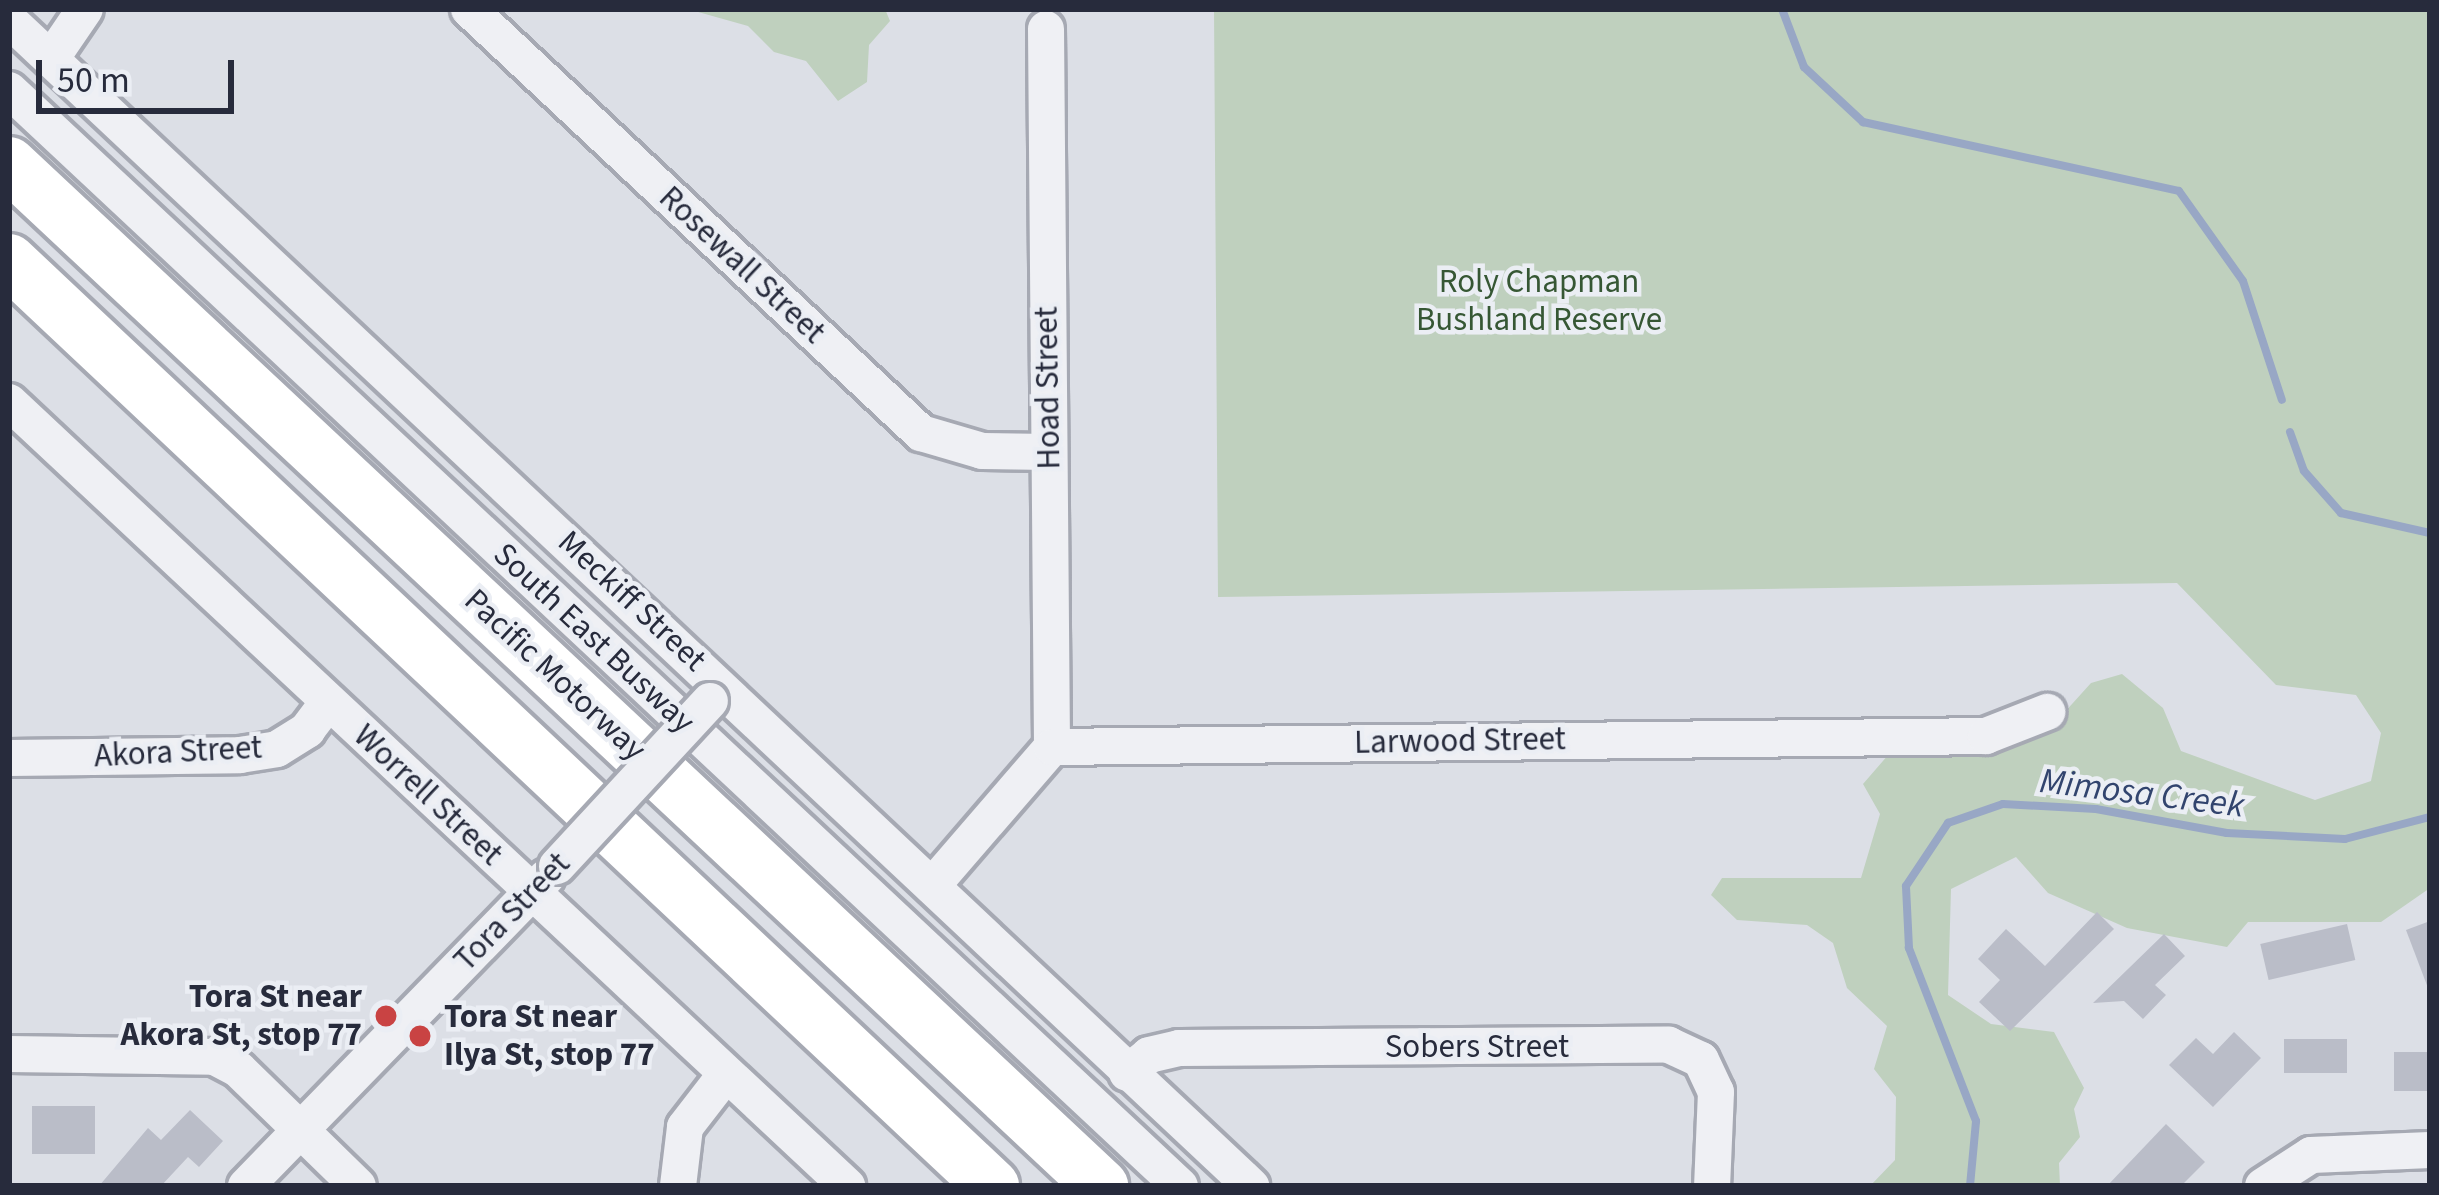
<!DOCTYPE html>
<html>
<head>
<meta charset="utf-8">
<style>
	body { margin:0 }
	#map { position:relative; width:2439px; height:1195px; overflow:hidden; background:#dcdfe6; font-family:"Source Sans 3",sans-serif }
	div>[style] { position:absolute }
	[style*='--x'] { left:calc(var(--x)*1px); top:calc(var(--y)*1px); width:calc(var(--w)*1px); rotate:calc(var(--a)*1deg) }
	.green>* { inset:0; background:#bfd0be }
	.stream>* { height:8px; margin:-4px; padding:0 4px; transform-origin:4px; border-radius:4px; background:#98a7c5 }
	.building>* { inset:0; background:#babdc8; transform-origin:0 0 }
	.roads { filter:drop-shadow(3px 0 #a6a9b3) drop-shadow(-3px 0 #a6a9b3) drop-shadow(0 3px #a6a9b3) drop-shadow(0 -3px #a6a9b3) }
	.minor>* { height:36px; margin:-18px; padding:0 18px; transform-origin:18px; border-radius:18px; background:#eff0f4 }
	.highway>* { height:54px; margin:-27px; padding:0 27px; transform-origin:27px; border-radius:27px; background:#fff }
	.bridges { filter:drop-shadow(3px 0 #a6a9b3) drop-shadow(-3px 0 #a6a9b3) drop-shadow(0 3px #a6a9b3) drop-shadow(0 -3px #a6a9b3) }
	.minor-bridge>* { height:36px; margin:-18px; padding:0 18px; transform-origin:18px; border-radius:18px; background:#eff0f4 }
	.dots>* { width:33px; height:33px; translate:-50% -50%; box-sizing:border-box; border:6px solid #ebeef4; border-radius:50% }
	span { translate:-50% -50%; white-space:nowrap; text-align:center; line-height:1.15; -webkit-text-stroke:9px #ebeef4; paint-order:stroke }
	.street-label { font-size:33px; color:#272b3c }
	.park-label { font-size:33px; color:#365734 }
	.poi-label { font-size:33px; color:#272b3c; font-weight:700 }
	.right { translate:-100% -50%; text-align:right }
	.left { translate:0 -50%; text-align:left }
	.water-label { font-size:36px; color:#32446e; font-style:italic }
	.frame { position:absolute; inset:0; border:12px solid #272b3c; pointer-events:none }
	.scale { position:absolute; left:36px; top:60px; width:198px; height:54px; box-sizing:border-box; border:6px solid #272b3c; border-top:0; padding-left:15px; font-size:36px; line-height:42px; white-space:nowrap; color:#272b3c; -webkit-text-stroke:9px #ebeef4; paint-order:stroke }
</style>
</head>
<body>
<div id="map">
	<div class="green">
		<i style="clip-path:polygon(885px 9px,890px 21px,869px 45px,867px 82px,838px 101px,806px 61px,774px 52px,748px 26px,691px 10px)"></i>
		<i style="clip-path:polygon(1214px 9px,2430px 9px,2430px 888px,2381px 922px,2248px 922px,2227px 947px,2127px 928px,2048px 893px,2016px 857px,1951px 889px,1948px 995px,1991px 1024px,2054px 1032px,2084px 1088px,2074px 1109px,2080px 1137px,2059px 1163px,2060px 1186px,1870px 1186px,1895px 1160px,1896px 1097px,1874px 1069px,1887px 1026px,1847px 988px,1833px 943px,1807px 925px,1737px 920px,1711px 895px,1722px 878px,1861px 878px,1880px 814px,1863px 784px,1889px 754px,1944px 744px,1973px 756px,2044px 735px,2091px 683px,2122px 674px,2163px 708px,2181px 751px,2315px 800px,2371px 781px,2381px 733px,2356px 695px,2276px 685px,2177px 583px,1218px 597px)"></i>
	</div>
	<div class="stream">
		<i style="--x:1782;--y:9;--w:62;--a:69.2"></i>
		<i style="--x:1804;--y:67;--w:81;--a:43"></i>
		<i style="--x:1863;--y:122;--w:323;--a:12.3"></i>
		<i style="--x:2179;--y:191;--w:110;--a:54.6"></i>
		<i style="--x:2243;--y:281;--w:125;--a:71.9"></i>
		<i style="--x:2290;--y:432;--w:41;--a:70.3"></i>
		<i style="--x:2304;--y:471;--w:56;--a:48.6"></i>
		<i style="--x:2341;--y:513;--w:91;--a:12.7"></i>
		<i style="--x:1970;--y:1186;--w:65;--a:-84.7"></i>
		<i style="--x:1976;--y:1121;--w:186;--a:-111.2"></i>
		<i style="--x:1909;--y:948;--w:62;--a:-92.8"></i>
		<i style="--x:1906;--y:886;--w:76;--a:-56.3"></i>
		<i style="--x:1948;--y:823;--w:58;--a:-19.1"></i>
		<i style="--x:2003;--y:804;--w:93;--a:3.1"></i>
		<i style="--x:2096;--y:809;--w:133;--a:10.4"></i>
		<i style="--x:2227;--y:833;--w:118;--a:2.9"></i>
		<i style="--x:2345;--y:839;--w:88;--a:-14.5"></i>
	</div>
	<div class="building">
		<i style="clip-path:polygon(2097px 912px,2114px 929px,2010px 1031px,1979px 1002px,2000px 980px,1978px 959px,2006px 929px,2045px 966px)"></i>
		<i style="clip-path:polygon(2430px 921px,2430px 987px,2428px 988px,2406px 930px)"></i>
		<i style="left:2347px;top:924px;width:37px;height:89px;rotate:77deg"></i>
		<i style="clip-path:polygon(2164px 934px,2185px 956px,2155px 985px,2166px 995px,2143px 1019px,2124px 1001px,2093px 1003px)"></i>
		<i style="clip-path:polygon(2234px 1032px,2261px 1058px,2213px 1107px,2169px 1065px,2196px 1038px,2213px 1054px)"></i>
		<i style="left:2284px;top:1039px;width:63px;height:34px"></i>
		<i style="left:2430px;top:1052px;width:39px;height:36px;rotate:90deg"></i>
		<i style="left:32px;top:1106px;width:63px;height:48px"></i>
		<i style="clip-path:polygon(190px 1110px,223px 1141px,199px 1167px,188px 1157px,161px 1186px,99px 1186px,148px 1128px,161px 1140px)"></i>
		<i style="clip-path:polygon(2166px 1124px,2205px 1162px,2181px 1186px,2107px 1186px)"></i>
	</div>
	<div class="roads">
		<div class="minor">
			<i style="--x:469;--y:9;--w:620;--a:43.17"></i>
			<i style="--x:921;--y:433;--w:64;--a:16.4"></i>
			<i style="--x:982;--y:451;--w:66;--a:0.9"></i>
			<i style="--x:9;--y:20;--w:1704;--a:43.19"></i>
			<i style="--x:1046;--y:29;--w:718;--a:89.52"></i>
			<i style="--x:51;--y:59;--w:60;--a:-55.8"></i>
			<i style="--x:9;--y:90;--w:1604;--a:43.11"></i>
			<i style="--x:9;--y:402;--w:1148;--a:43.09"></i>
			<i style="--x:9;--y:758;--w:231;--a:-0.7"></i>
			<i style="--x:240;--y:755;--w:37;--a:-9"></i>
			<i style="--x:277;--y:749;--w:36;--a:-32"></i>
			<i style="--x:307;--y:730;--w:35;--a:-53"></i>
			<i style="--x:932;--y:886;--w:184;--a:-49.2"></i>
			<i style="--x:1052;--y:747;--w:934;--a:-0.67"></i>
			<i style="--x:1986;--y:736;--w:66;--a:-21.5"></i>
			<i style="--x:9;--y:1054;--w:206;--a:0.8"></i>
			<i style="--x:215;--y:1057;--w:27;--a:28"></i>
			<i style="--x:239;--y:1070;--w:166;--a:44.3"></i>
			<i style="--x:1127;--y:1073;--w:28;--a:-39"></i>
			<i style="--x:1149;--y:1055;--w:31;--a:-13"></i>
			<i style="--x:1179;--y:1048;--w:490;--a:-0.4"></i>
			<i style="--x:1669;--y:1045;--w:35;--a:25"></i>
			<i style="--x:1701;--y:1060;--w:35;--a:65"></i>
			<i style="--x:1716;--y:1092;--w:94;--a:92.4"></i>
			<i style="--x:246;--y:1186;--w:431;--a:-45.8"></i>
			<i style="--x:678;--y:1186;--w:59;--a:-83.2"></i>
			<i style="--x:685;--y:1127;--w:67;--a:-52.3"></i>
			<i style="--x:2263;--y:1186;--w:57;--a:-32.9"></i>
			<i style="--x:2311;--y:1155;--w:119;--a:-2.4"></i>
		</div>
		<div class="highway">
			<i style="--x:9;--y:164;--w:1496;--a:43.1"></i>
			<i style="--x:9;--y:261;--w:1350;--a:43.26"></i>
		</div>
	</div>
	<div class="bridges">
		<div class="minor-bridge">
			<i style="--x:557;--y:866;--w:225;--a:-47.2"></i>
		</div>
	</div>
	<div class="dots">
		<i style="left:386px;top:1016px;background:#c94343"></i>
		<i style="left:420px;top:1036px;background:#c94343"></i>
	</div>
	<div class="street-label">
		<span style="left:742px;top:265px;rotate:43deg">Rosewall Street</span>
		<span style="left:1048px;top:388px;rotate:-91deg">Hoad Street</span>
		<span style="left:632px;top:601px;rotate:43deg">Meckiff Street</span>
		<span style="left:594px;top:638px;rotate:43deg">South East Busway</span>
		<span style="left:555px;top:675px;rotate:43deg">Pacific Motorway</span>
		<span style="left:1460px;top:741px;rotate:-1deg">Larwood Street</span>
		<span style="left:178px;top:752px;rotate:-3deg">Akora Street</span>
		<span style="left:428px;top:795px;rotate:43deg">Worrell Street</span>
		<span style="left:512px;top:912px;rotate:-46deg">Tora Street</span>
		<span style="left:1477px;top:1047px">Sobers Street</span>
	</div>
	<div class="park-label">
		<span style="left:1539px;top:301px">Roly Chapman<br>Bushland Reserve</span>
	</div>
	<div class="poi-label">
		<span class="right" style="left:362px;top:1016px">Tora St near<br>Akora St, stop 77</span>
		<span class="left" style="left:444px;top:1036px">Tora St near<br>Ilya St, stop 77</span>
	</div>
	<div class="water-label">
		<span style="left:2142px;top:793px;rotate:7deg">Mimosa Creek</span>
	</div>
	<div class="frame"></div>
	<div class="scale">50 m</div>
</div>
</body>
</html>
